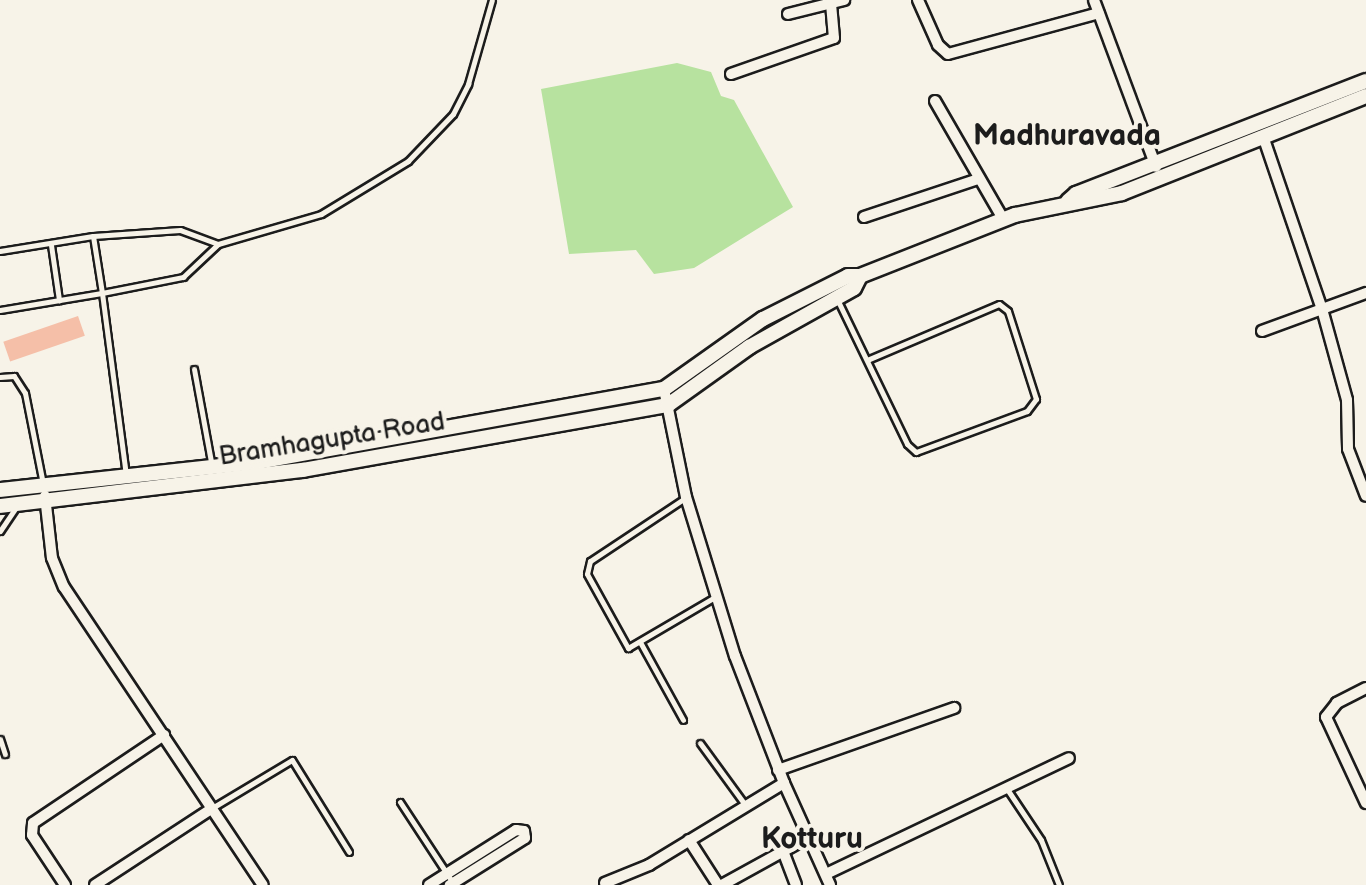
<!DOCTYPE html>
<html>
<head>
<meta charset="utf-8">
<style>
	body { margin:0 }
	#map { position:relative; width:1366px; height:885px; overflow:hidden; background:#f7f3e8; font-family:"Balsamiq Sans",sans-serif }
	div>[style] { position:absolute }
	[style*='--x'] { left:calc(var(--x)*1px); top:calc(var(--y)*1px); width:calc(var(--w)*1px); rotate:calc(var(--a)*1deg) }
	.green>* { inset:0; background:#b7e29f }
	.building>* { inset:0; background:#f5bfa8; transform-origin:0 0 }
	.roads { filter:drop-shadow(2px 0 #1c1c1c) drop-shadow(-2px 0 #1c1c1c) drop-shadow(0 2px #1c1c1c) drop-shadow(0 -2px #1c1c1c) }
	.lane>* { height:5px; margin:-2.5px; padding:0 2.5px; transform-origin:2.5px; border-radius:2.5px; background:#f7f3e8 }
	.street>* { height:10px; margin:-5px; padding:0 5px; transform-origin:5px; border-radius:5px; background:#f7f3e8 }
	.secondary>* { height:14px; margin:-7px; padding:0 7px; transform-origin:7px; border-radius:7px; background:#f7f3e8 }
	span { translate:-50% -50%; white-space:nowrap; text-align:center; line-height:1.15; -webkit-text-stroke:8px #f7f3e8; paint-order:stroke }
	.street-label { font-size:26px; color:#1c1c1c }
	.quarter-label { font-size:30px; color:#1c1c1c; font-weight:700 }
</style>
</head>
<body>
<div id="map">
	<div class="green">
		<i style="clip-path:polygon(677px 63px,711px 72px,721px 96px,734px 100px,793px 207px,694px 268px,654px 274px,636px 250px,569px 254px,541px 89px)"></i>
	</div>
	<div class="building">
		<i style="left:78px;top:316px;width:21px;height:79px;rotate:71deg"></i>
	</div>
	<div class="roads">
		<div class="lane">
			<i style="--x:218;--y:244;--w:40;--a:-159.8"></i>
			<i style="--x:180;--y:230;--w:87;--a:176.1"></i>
			<i style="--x:93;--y:236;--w:58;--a:81"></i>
			<i style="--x:102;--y:293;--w:83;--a:-11.2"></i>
			<i style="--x:183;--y:277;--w:48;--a:-43.3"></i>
			<i style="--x:218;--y:244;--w:107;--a:-16.2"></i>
			<i style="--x:321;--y:214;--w:102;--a:-31.3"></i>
			<i style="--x:408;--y:161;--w:65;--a:-46.2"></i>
			<i style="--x:453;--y:114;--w:34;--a:-63"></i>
			<i style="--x:468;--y:84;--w:87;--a:-74.1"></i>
			<i style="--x:51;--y:245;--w:56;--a:81.7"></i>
			<i style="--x:0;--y:251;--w:94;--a:-9.2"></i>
			<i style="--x:837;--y:299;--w:161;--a:64.2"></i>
			<i style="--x:907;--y:444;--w:12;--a:42"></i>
			<i style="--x:916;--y:452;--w:118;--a:-20.3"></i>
			<i style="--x:1027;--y:411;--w:15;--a:-53"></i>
			<i style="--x:1036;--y:399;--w:92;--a:-107.7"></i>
			<i style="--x:1008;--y:311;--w:11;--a:-142"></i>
			<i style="--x:999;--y:304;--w:143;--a:157"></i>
			<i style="--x:0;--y:310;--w:103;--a:-9.5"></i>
			<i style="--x:102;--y:293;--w:184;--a:82.5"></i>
			<i style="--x:194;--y:369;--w:100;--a:79.6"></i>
			<i style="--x:0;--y:377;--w:14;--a:-4"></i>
			<i style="--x:14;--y:376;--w:20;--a:57"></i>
			<i style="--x:25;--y:393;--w:93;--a:78.8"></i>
			<i style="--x:685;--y:498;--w:114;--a:146.4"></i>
			<i style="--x:590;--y:561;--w:13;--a:103"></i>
			<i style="--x:587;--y:574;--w:85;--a:61"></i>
			<i style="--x:628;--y:648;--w:101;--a:-30.4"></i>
			<i style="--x:0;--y:531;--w:30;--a:-56"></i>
			<i style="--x:640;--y:642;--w:89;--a:61.1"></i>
			<i style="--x:0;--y:739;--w:16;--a:72"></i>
			<i style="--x:700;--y:743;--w:78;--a:53.9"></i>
			<i style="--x:1007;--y:789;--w:61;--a:56.3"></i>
			<i style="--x:1041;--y:840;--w:48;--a:68.2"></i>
			<i style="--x:400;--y:802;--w:97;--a:56.8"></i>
			<i style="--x:212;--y:808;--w:93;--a:-31"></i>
			<i style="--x:292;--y:760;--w:108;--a:58.2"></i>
		</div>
		<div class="street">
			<i style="--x:918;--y:0;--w:49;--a:66"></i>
			<i style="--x:938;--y:45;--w:13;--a:42"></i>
			<i style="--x:948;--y:54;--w:156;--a:-15.2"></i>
			<i style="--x:1094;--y:0;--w:178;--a:69.6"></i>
			<i style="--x:788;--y:14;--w:58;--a:-14"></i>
			<i style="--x:731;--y:74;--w:109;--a:-19.3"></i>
			<i style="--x:834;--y:38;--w:38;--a:-95"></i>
			<i style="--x:935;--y:101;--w:136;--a:60"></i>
			<i style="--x:1264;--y:139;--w:180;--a:71.2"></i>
			<i style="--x:1322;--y:309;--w:94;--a:74.6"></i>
			<i style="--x:1347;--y:400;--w:49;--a:88.8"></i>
			<i style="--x:1348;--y:449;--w:50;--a:69"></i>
			<i style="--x:864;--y:217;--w:120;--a:-18.4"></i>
			<i style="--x:1262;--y:331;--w:111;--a:-20.1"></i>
			<i style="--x:664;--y:389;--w:110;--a:78.5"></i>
			<i style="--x:686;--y:497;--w:166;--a:72.9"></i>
			<i style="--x:735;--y:656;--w:136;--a:68.9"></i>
			<i style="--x:784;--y:783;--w:112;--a:65.7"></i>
			<i style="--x:45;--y:496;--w:62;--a:83.6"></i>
			<i style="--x:52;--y:558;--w:31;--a:68"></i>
			<i style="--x:64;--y:587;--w:358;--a:56.3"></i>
			<i style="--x:1366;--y:688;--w:33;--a:153"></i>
			<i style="--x:1337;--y:703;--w:18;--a:128"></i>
			<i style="--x:1326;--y:717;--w:95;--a:65.1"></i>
			<i style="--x:778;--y:770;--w:187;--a:-19.4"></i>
			<i style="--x:689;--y:840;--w:54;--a:57.2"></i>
			<i style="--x:783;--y:851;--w:36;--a:69"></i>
			<i style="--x:826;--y:874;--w:269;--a:-25.5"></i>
			<i style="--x:605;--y:883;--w:48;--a:-22.2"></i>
			<i style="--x:649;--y:865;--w:158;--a:-31.3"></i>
			<i style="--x:65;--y:885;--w:60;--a:-123.4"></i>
			<i style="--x:32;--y:835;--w:12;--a:-85"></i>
			<i style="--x:33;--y:823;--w:158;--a:-33.9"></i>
			<i style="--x:95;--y:885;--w:139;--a:-33.2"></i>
			<i style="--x:429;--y:885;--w:103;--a:-32.3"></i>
			<i style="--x:516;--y:830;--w:8;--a:7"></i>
			<i style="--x:524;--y:831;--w:7;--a:82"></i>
			<i style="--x:525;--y:838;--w:89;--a:147.9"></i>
			<i style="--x:722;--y:885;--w:97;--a:-28.9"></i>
		</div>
		<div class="secondary">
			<i style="--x:1068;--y:201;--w:11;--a:-41"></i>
			<i style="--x:1076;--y:194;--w:311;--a:-21.3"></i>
			<i style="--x:0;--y:490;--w:259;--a:-6.2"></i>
			<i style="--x:257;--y:462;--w:413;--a:-10.2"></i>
			<i style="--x:664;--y:389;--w:121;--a:-35.3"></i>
			<i style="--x:763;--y:319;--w:95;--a:-26.8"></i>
			<i style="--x:848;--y:276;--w:12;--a:0"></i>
			<i style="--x:860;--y:276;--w:167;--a:-21.5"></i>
			<i style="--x:1015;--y:215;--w:109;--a:-11.6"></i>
			<i style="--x:1122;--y:193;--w:263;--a:-21.7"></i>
			<i style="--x:0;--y:506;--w:305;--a:-6.8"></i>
			<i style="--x:303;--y:470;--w:371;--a:-10.1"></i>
			<i style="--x:668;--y:405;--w:100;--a:-35.6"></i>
			<i style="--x:749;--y:347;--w:120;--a:-29.3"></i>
			<i style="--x:854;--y:288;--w:13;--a:-63"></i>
		</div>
	</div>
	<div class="street-label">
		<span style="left:332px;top:440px;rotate:-9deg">Bramhagupta Road</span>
	</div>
	<div class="quarter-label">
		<span style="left:1067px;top:136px">Madhuravada</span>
		<span style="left:812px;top:839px">Kotturu</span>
	</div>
</div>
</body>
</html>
